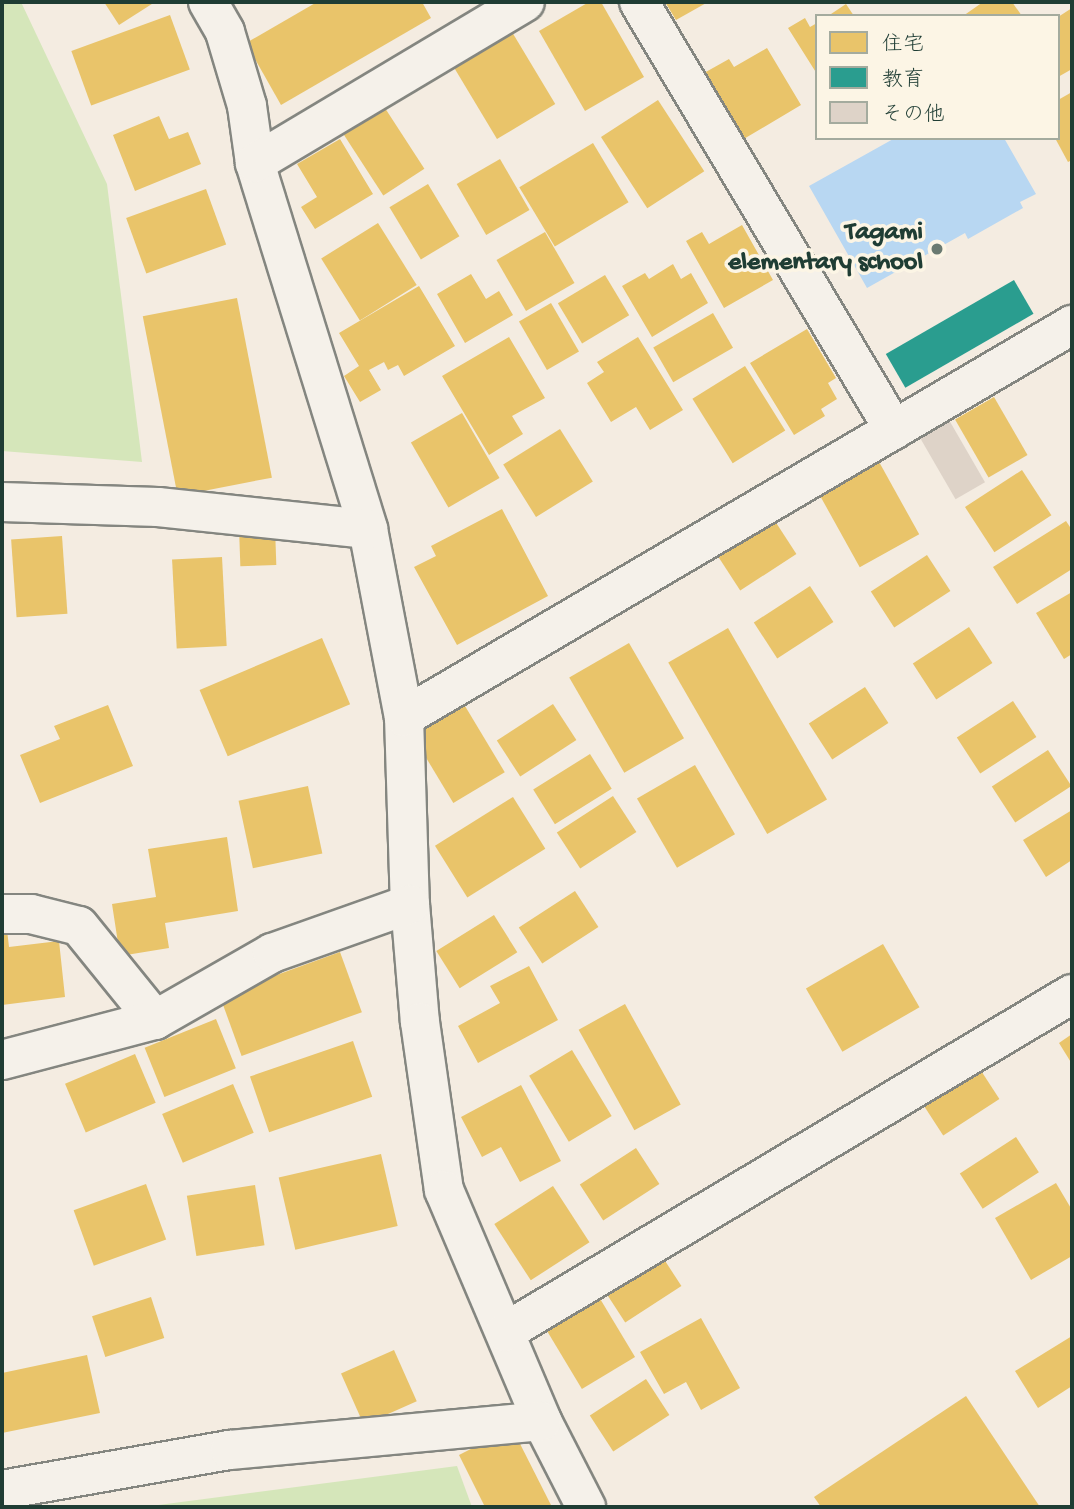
<!DOCTYPE html>
<html>
<head>
<meta charset="utf-8">
<style>
	body { margin:0 }
	#map { position:relative; width:1074px; height:1509px; overflow:hidden; background:#f4ece1; font-family:"Gochi Hand","Klee One",sans-serif }
	div>[style] { position:absolute }
	[style*='--x'] { left:calc(var(--x)*1px); top:calc(var(--y)*1px); width:calc(var(--w)*1px); rotate:calc(var(--a)*1deg) }
	.green>* { inset:0; background:#d5e6ba }
	.water>* { inset:0; background:#b8d7f2 }
	.homes>* { inset:0; background:#e9c46a; transform-origin:0 0 }
	.schools>* { inset:0; background:#2a9d8f; transform-origin:0 0 }
	.building>* { inset:0; background:#ded3c8; transform-origin:0 0 }
	.roads { filter:drop-shadow(2px 0 #848680) drop-shadow(-2px 0 #848680) drop-shadow(0 2px #848680) drop-shadow(0 -2px #848680) }
	.minor>* { height:38px; margin:-19px; padding:0 19px; transform-origin:19px; border-radius:19px; background:#f5f1ea }
	.dots>* { width:19px; height:19px; translate:-50% -50%; box-sizing:border-box; border:4px solid #fcf5e5; border-radius:50% }
	span { translate:-50% -50%; white-space:nowrap; text-align:center; line-height:1.15; -webkit-text-stroke:7px #fcf5e5; paint-order:stroke }
	.poi-label { font-size:26px; color:#1f3d34; font-weight:700 }
	.right { translate:-100% -50%; text-align:right }
	.frame { position:absolute; inset:0; border:4px solid #1f3d34; pointer-events:none }
	.legend { position:absolute; left:815px; top:14px; width:245px; height:126px; box-sizing:border-box; background:#fcf5e5; border:2px solid #a4ab9e; margin:0; padding:9px 12px; list-style:none; font-size:21px; color:#1f3d34 }
	.legend li { display:flex; align-items:center; gap:14px; height:35px }
	.legend b { width:35px; border:2px solid #a4ab9e }
</style>
</head>
<body>
<div id="map">
	<div class="green">
		<i style="clip-path:polygon(2px 2px,21px 2px,107px 184px,142px 462px,2px 451px)"></i>
		<i style="clip-path:polygon(457px 1466px,472px 1507px,143px 1507px)"></i>
	</div>
	<div class="water">
		<i style="clip-path:polygon(895px 138px,1004px 138px,1036px 194px,1020px 202px,1023px 208px,968px 239px,965px 233px,867px 288px,809px 186px)"></i>
	</div>
	<div class="homes">
		<i style="clip-path:polygon(104px 2px,155px 2px,119px 25px)"></i>
		<i style="clip-path:polygon(317px 2px,422px 2px,431px 18px,281px 105px,246px 43px)"></i>
		<i style="clip-path:polygon(589px 2px,601px 2px,644px 77px,585px 111px,539px 31px)"></i>
		<i style="clip-path:polygon(665px 2px,708px 2px,676px 20px)"></i>
		<i style="clip-path:polygon(983px 2px,1012px 2px,1022px 16px,963px 16px)"></i>
		<i style="clip-path:polygon(846px 4px,854px 16px,828px 16px)"></i>
		<i style="clip-path:polygon(1072px 8px,1072px 69px,1058px 77px,1058px 17px)"></i>
		<i style="left:170px;top:15px;width:58px;height:105px;rotate:70deg"></i>
		<i style="clip-path:polygon(805px 18px,810px 27px,817px 23px,817px 74px,788px 28px)"></i>
		<i style="left:512px;top:32px;width:84px;height:68px;rotate:59deg"></i>
		<i style="clip-path:polygon(767px 48px,801px 105px,742px 140px,704px 73px,729px 59px,734px 67px)"></i>
		<i style="clip-path:polygon(1072px 92px,1072px 160px,1068px 162px,1055px 138px,1058px 100px)"></i>
		<i style="left:658px;top:100px;width:85px;height:68px;rotate:57deg"></i>
		<i style="left:383px;top:105px;width:76px;height:49px;rotate:57deg"></i>
		<i style="clip-path:polygon(159px 116px,169px 139px,188px 132px,201px 164px,135px 191px,113px 135px)"></i>
		<i style="clip-path:polygon(340px 139px,373px 194px,315px 229px,301px 207px,317px 197px,297px 164px)"></i>
		<i style="left:593px;top:143px;width:69px;height:86px;rotate:59deg"></i>
		<i style="left:500px;top:159px;width:59px;height:50px;rotate:60deg"></i>
		<i style="left:428px;top:184px;width:61px;height:45px;rotate:59deg"></i>
		<i style="left:206px;top:189px;width:59px;height:85px;rotate:70deg"></i>
		<i style="left:378px;top:223px;width:73px;height:67px;rotate:58deg"></i>
		<i style="clip-path:polygon(742px 225px,773px 280px,724px 308px,686px 241px,702px 232px,709px 244px)"></i>
		<i style="left:545px;top:232px;width:59px;height:56px;rotate:60deg"></i>
		<i style="clip-path:polygon(673px 264px,681px 279px,691px 273px,708px 303px,652px 337px,622px 286px,645px 273px,649px 279px)"></i>
		<i style="clip-path:polygon(471px 274px,486px 299px,499px 291px,513px 315px,465px 343px,437px 294px)"></i>
		<i style="left:605px;top:275px;width:47px;height:55px;rotate:59deg"></i>
		<i style="clip-path:polygon(419px 286px,455px 346px,404px 376px,398px 365px,388px 370px,384px 362px,369px 370px,381px 390px,360px 402px,344px 376px,359px 366px,339px 333px)"></i>
		<i style="left:237px;top:298px;width:183px;height:96px;rotate:79deg"></i>
		<i style="left:551px;top:303px;width:56px;height:37px;rotate:60deg"></i>
		<i style="left:713px;top:313px;width:40px;height:69px;rotate:60deg"></i>
		<i style="clip-path:polygon(807px 329px,836px 378px,828px 383px,837px 399px,821px 409px,825px 416px,794px 435px,750px 363px)"></i>
		<i style="clip-path:polygon(509px 337px,545px 398px,512px 416px,523px 434px,489px 455px,442px 376px)"></i>
		<i style="clip-path:polygon(638px 337px,683px 410px,650px 430px,636px 407px,611px 422px,587px 383px,604px 372px,597px 362px)"></i>
		<i style="left:745px;top:366px;width:76px;height:62px;rotate:58deg"></i>
		<i style="left:994px;top:397px;width:67px;height:45px;rotate:60deg"></i>
		<i style="left:462px;top:413px;width:75px;height:59px;rotate:60deg"></i>
		<i style="left:560px;top:429px;width:62px;height:67px;rotate:58deg"></i>
		<i style="left:878px;top:460px;width:85px;height:68px;rotate:61deg"></i>
		<i style="left:1022px;top:470px;width:54px;height:68px;rotate:57deg"></i>
		<i style="clip-path:polygon(502px 509px,548px 596px,457px 645px,414px 567px,436px 556px,431px 546px)"></i>
		<i style="left:773px;top:518px;width:43px;height:67px;rotate:57deg"></i>
		<i style="clip-path:polygon(1066px 521px,1072px 530px,1072px 569px,1017px 604px,993px 567px)"></i>
		<i style="left:275px;top:527px;width:38px;height:36px;rotate:88deg"></i>
		<i style="left:62px;top:536px;width:78px;height:51px;rotate:86deg"></i>
		<i style="left:927px;top:555px;width:43px;height:67px;rotate:57deg"></i>
		<i style="left:222px;top:557px;width:89px;height:50px;rotate:87deg"></i>
		<i style="left:810px;top:586px;width:43px;height:67px;rotate:57deg"></i>
		<i style="clip-path:polygon(1072px 592px,1072px 654px,1064px 659px,1036px 613px)"></i>
		<i style="left:969px;top:627px;width:43px;height:67px;rotate:57deg"></i>
		<i style="left:728px;top:628px;width:198px;height:69px;rotate:60deg"></i>
		<i style="left:322px;top:638px;width:72px;height:133px;rotate:67deg"></i>
		<i style="left:629px;top:643px;width:110px;height:69px;rotate:60deg"></i>
		<i style="left:865px;top:687px;width:43px;height:67px;rotate:57deg"></i>
		<i style="left:462px;top:701px;width:83px;height:60px;rotate:59deg"></i>
		<i style="left:1013px;top:701px;width:43px;height:67px;rotate:57deg"></i>
		<i style="left:553px;top:704px;width:43px;height:67px;rotate:57deg"></i>
		<i style="clip-path:polygon(108px 705px,133px 766px,40px 803px,20px 755px,60px 739px,54px 726px)"></i>
		<i style="left:1048px;top:750px;width:43px;height:67px;rotate:57deg"></i>
		<i style="left:590px;top:754px;width:41px;height:67px;rotate:58deg"></i>
		<i style="left:695px;top:765px;width:80px;height:67px;rotate:60deg"></i>
		<i style="left:308px;top:786px;width:69px;height:71px;rotate:78deg"></i>
		<i style="left:613px;top:796px;width:43px;height:67px;rotate:57deg"></i>
		<i style="left:513px;top:797px;width:61px;height:92px;rotate:58deg"></i>
		<i style="clip-path:polygon(1072px 810px,1072px 860px,1046px 877px,1023px 840px)"></i>
		<i style="clip-path:polygon(227px 837px,238px 911px,165px 923px,169px 948px,120px 956px,112px 904px,156px 897px,148px 849px)"></i>
		<i style="left:575px;top:891px;width:43px;height:67px;rotate:57deg"></i>
		<i style="left:494px;top:915px;width:44px;height:68px;rotate:58deg"></i>
		<i style="clip-path:polygon(6px 921px,9px 947px,59px 941px,65px 997px,2px 1005px,2px 922px)"></i>
		<i style="left:883px;top:944px;width:73px;height:89px;rotate:60deg"></i>
		<i style="left:340px;top:952px;width:64px;height:128px;rotate:70deg"></i>
		<i style="clip-path:polygon(529px 966px,558px 1020px,478px 1063px,458px 1026px,500px 1003px,490px 986px)"></i>
		<i style="left:625px;top:1004px;width:115px;height:53px;rotate:61deg"></i>
		<i style="left:216px;top:1019px;width:53px;height:77px;rotate:68deg"></i>
		<i style="clip-path:polygon(1072px 1034px,1072px 1064px,1059px 1043px)"></i>
		<i style="left:353px;top:1041px;width:59px;height:109px;rotate:71deg"></i>
		<i style="left:572px;top:1050px;width:77px;height:50px;rotate:59deg"></i>
		<i style="left:135px;top:1054px;width:53px;height:76px;rotate:67deg"></i>
		<i style="left:976px;top:1063px;width:43px;height:67px;rotate:57deg"></i>
		<i style="left:233px;top:1084px;width:53px;height:77px;rotate:67deg"></i>
		<i style="clip-path:polygon(521px 1085px,561px 1161px,520px 1182px,501px 1147px,482px 1157px,461px 1117px)"></i>
		<i style="left:1016px;top:1137px;width:42px;height:67px;rotate:57deg"></i>
		<i style="left:636px;top:1148px;width:43px;height:67px;rotate:57deg"></i>
		<i style="left:381px;top:1154px;width:74px;height:105px;rotate:77deg"></i>
		<i style="clip-path:polygon(1056px 1183px,1072px 1210px,1072px 1256px,1031px 1280px,995px 1218px)"></i>
		<i style="left:146px;top:1184px;width:59px;height:77px;rotate:70deg"></i>
		<i style="left:255px;top:1185px;width:61px;height:69px;rotate:81deg"></i>
		<i style="left:553px;top:1186px;width:67px;height:70px;rotate:57deg"></i>
		<i style="left:658px;top:1250px;width:43px;height:67px;rotate:57deg"></i>
		<i style="left:151px;top:1297px;width:43px;height:62px;rotate:72deg"></i>
		<i style="left:599px;top:1297px;width:70px;height:62px;rotate:59deg"></i>
		<i style="clip-path:polygon(701px 1318px,740px 1388px,701px 1410px,686px 1382px,664px 1394px,640px 1352px)"></i>
		<i style="clip-path:polygon(1072px 1336px,1072px 1386px,1038px 1408px,1015px 1371px)"></i>
		<i style="left:394px;top:1350px;width:56px;height:58px;rotate:66deg"></i>
		<i style="clip-path:polygon(87px 1355px,100px 1413px,2px 1433px,2px 1373px)"></i>
		<i style="left:646px;top:1379px;width:43px;height:67px;rotate:57deg"></i>
		<i style="clip-path:polygon(966px 1396px,1040px 1507px,821px 1507px,814px 1497px)"></i>
		<i style="clip-path:polygon(512px 1428px,552px 1507px,485px 1507px,459px 1455px)"></i>
	</div>
	<div class="schools">
		<i style="left:1014px;top:280px;width:39px;height:148px;rotate:60deg"></i>
	</div>
	<div class="building">
		<i style="left:949px;top:420px;width:72px;height:34px;rotate:60deg"></i>
	</div>
	<div class="roads">
		<div class="minor">
			<i style="--x:208;--y:2;--w:34;--a:60"></i>
			<i style="--x:225;--y:32;--w:77;--a:73.4"></i>
			<i style="--x:247;--y:106;--w:58;--a:82"></i>
			<i style="--x:255;--y:163;--w:383;--a:72.8"></i>
			<i style="--x:368;--y:529;--w:191;--a:79.2"></i>
			<i style="--x:404;--y:717;--w:187;--a:88.2"></i>
			<i style="--x:410;--y:904;--w:118;--a:85.2"></i>
			<i style="--x:420;--y:1022;--w:170;--a:81.9"></i>
			<i style="--x:444;--y:1190;--w:251;--a:67"></i>
			<i style="--x:542;--y:1421;--w:97;--a:62.9"></i>
			<i style="--x:639;--y:2;--w:498;--a:59.2"></i>
			<i style="--x:255;--y:163;--w:314;--a:-30.8"></i>
			<i style="--x:2;--y:502;--w:156;--a:1.8"></i>
			<i style="--x:158;--y:507;--w:211;--a:6"></i>
			<i style="--x:404;--y:717;--w:775;--a:-30.41"></i>
			<i style="--x:2;--y:914;--w:29;--a:0"></i>
			<i style="--x:31;--y:914;--w:49;--a:14"></i>
			<i style="--x:79;--y:926;--w:121;--a:51"></i>
			<i style="--x:2;--y:1060;--w:158;--a:-14.7"></i>
			<i style="--x:155;--y:1020;--w:135;--a:-29.8"></i>
			<i style="--x:272;--y:953;--w:146;--a:-19.5"></i>
			<i style="--x:505;--y:1332;--w:660;--a:-30.8"></i>
			<i style="--x:2;--y:1490;--w:231;--a:-10"></i>
			<i style="--x:230;--y:1450;--w:313;--a:-5.3"></i>
		</div>
	</div>
	<div class="dots">
		<i style="left:937px;top:249px;background:#6a7a71"></i>
	</div>
	<div class="poi-label">
		<span class="right" style="left:923px;top:249px">Tagami<br>elementary school</span>
	</div>
	<div class="frame"></div>
	<ul class="legend">
	<li><b style="height:19px;background:#e9c46a"></b>住宅</li>
	<li><b style="height:19px;background:#2a9d8f"></b>教育</li>
	<li><b style="height:19px;background:#ded3c8"></b>その他</li>
	</ul>
</div>
</body>
</html>
